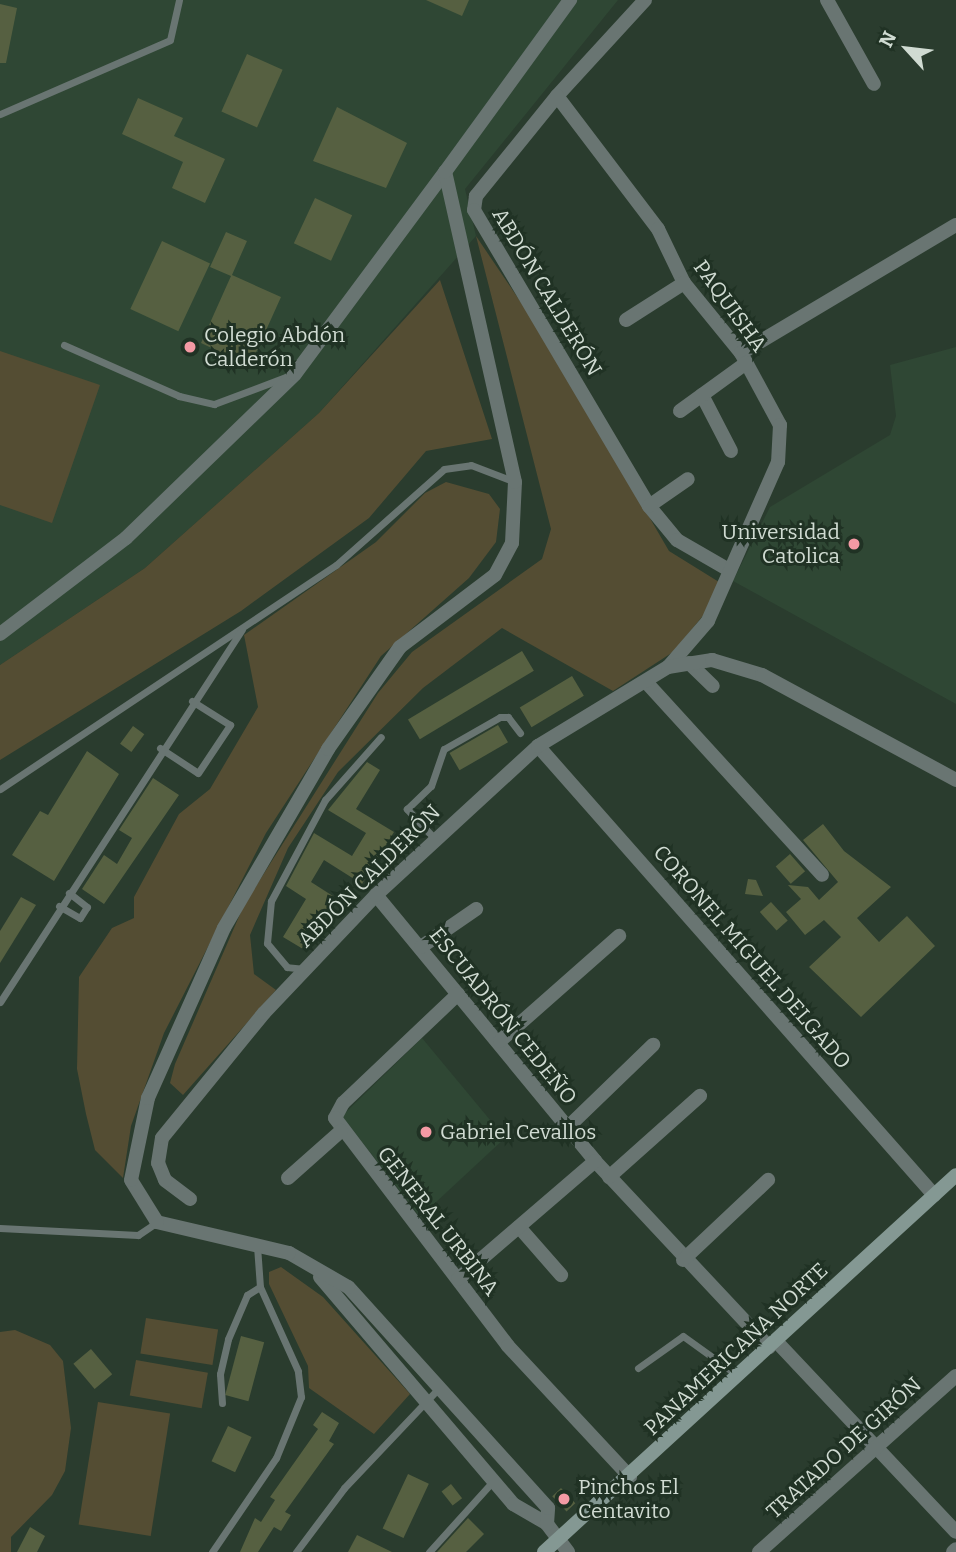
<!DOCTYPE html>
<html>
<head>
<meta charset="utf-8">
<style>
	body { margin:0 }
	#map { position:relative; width:956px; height:1552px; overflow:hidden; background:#2a3c2e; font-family:Bitter,serif }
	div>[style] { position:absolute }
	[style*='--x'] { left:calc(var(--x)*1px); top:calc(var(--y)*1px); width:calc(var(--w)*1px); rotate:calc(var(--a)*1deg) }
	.built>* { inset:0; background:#2f4734 }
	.green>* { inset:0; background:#544d33; transform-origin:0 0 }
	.building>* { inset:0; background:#566041; transform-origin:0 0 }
	.lane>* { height:7px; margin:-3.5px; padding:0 3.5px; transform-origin:3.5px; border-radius:3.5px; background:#697572 }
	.street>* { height:14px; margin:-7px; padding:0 7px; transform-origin:7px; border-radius:7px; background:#697572 }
	.secondary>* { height:14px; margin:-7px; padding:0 7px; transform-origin:7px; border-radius:7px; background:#849893 }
	.dots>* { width:19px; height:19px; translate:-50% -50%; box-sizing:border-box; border:4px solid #203224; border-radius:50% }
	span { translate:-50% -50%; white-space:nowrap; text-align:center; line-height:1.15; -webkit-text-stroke:6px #203224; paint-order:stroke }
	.street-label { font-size:21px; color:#d0dbd2 }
	.poi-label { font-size:21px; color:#d0dbd2 }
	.left { translate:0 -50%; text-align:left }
	.right { translate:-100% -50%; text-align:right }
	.north { position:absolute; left:872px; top:14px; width:70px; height:70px; -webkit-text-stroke:5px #203224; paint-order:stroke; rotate:297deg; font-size:19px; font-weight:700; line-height:28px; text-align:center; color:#d0dbd2 }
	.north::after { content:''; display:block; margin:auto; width:24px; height:32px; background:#d0dbd2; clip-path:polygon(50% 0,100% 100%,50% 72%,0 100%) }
</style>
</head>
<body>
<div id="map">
	<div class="built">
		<i style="clip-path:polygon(0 0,618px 0,465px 189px,476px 236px,319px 413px,145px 568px,0 665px)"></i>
		<i style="clip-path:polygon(956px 347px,956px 704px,733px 581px,770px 507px,890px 435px,896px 416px,890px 365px)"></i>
		<i style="clip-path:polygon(422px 1038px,505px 1138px,420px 1217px,342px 1116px)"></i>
	</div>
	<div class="green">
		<i style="clip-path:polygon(476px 236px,545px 338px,669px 551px,719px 582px,706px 612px,673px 652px,613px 691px,502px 628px,423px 688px,338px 772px,288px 848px,250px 935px,254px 974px,276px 990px,183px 1095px,170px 1083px,175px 1064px,244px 905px,378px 693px,412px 652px,542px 559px,551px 529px)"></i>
		<i style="clip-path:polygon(440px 280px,492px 439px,426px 451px,369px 518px,241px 611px,0 760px,0 665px,145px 568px,319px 413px)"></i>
		<i style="clip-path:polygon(0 351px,100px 385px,52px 523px,0 505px)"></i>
		<i style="clip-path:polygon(446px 482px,489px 494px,500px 509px,496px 542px,469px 578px,381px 656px,266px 833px,164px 1033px,131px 1126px,123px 1178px,95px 1150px,86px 1114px,77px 1069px,79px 977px,112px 928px,134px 918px,134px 897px,179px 814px,210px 789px,258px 707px,244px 635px,376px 542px,425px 493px)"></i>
		<i style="clip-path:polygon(281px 1267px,323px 1297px,410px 1394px,374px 1434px,309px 1388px,308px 1366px,269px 1284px,269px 1272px)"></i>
		<i style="left:146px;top:1318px;width:73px;height:36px;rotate:9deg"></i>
		<i style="clip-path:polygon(15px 1330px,50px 1345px,63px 1361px,71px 1428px,65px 1471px,52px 1495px,11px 1537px,11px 1552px,0 1552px,0 1332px)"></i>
		<i style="left:136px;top:1360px;width:73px;height:36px;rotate:10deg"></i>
		<i style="left:98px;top:1402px;width:73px;height:124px;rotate:9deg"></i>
	</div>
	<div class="building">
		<i style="clip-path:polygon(426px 0,469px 0,462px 16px)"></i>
		<i style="clip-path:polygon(0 4px,17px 8px,6px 63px,0 63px)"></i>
		<i style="left:247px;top:54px;width:39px;height:63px;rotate:24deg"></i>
		<i style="clip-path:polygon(138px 98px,183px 118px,174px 136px,225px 159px,205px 203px,172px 188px,183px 162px,122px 134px)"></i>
		<i style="clip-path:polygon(337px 107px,407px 143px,386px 188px,313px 161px)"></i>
		<i style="left:315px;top:198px;width:41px;height:50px;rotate:25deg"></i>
		<i style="clip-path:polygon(226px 232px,247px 241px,232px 275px,281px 297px,250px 366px,201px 343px,231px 276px,210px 267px)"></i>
		<i style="left:162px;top:241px;width:53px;height:75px;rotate:25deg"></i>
		<i style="left:522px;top:651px;width:23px;height:133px;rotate:59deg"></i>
		<i style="left:572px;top:676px;width:23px;height:61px;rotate:59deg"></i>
		<i style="left:498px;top:725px;width:20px;height:56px;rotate:60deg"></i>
		<i style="left:133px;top:726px;width:14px;height:22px;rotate:36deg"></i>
		<i style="clip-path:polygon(87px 751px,119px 774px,54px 881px,12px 855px,40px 811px,48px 815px)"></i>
		<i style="clip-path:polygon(367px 762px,380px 770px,356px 809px,394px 832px,362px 884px,324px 860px,311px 882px,336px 898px,303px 949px,283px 937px,306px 899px,286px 886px,314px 833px,352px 856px,366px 833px,328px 810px)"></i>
		<i style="clip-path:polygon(153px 778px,179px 795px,104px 904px,82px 889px,104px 855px,117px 864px,132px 838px,119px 830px)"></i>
		<i style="clip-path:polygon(823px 824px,844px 851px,891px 887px,857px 918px,879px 942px,907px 916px,935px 946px,861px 1017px,809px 967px,841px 937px,824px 920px,805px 935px,786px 912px,801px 899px,788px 885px,808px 887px,819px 900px,838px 882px,803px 840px)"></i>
		<i style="left:790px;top:854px;width:23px;height:19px;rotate:49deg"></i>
		<i style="clip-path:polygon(748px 879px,756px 880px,763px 896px,745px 894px)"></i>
		<i style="clip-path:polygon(21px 897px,36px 905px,0 963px,0 931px)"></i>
		<i style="left:771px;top:902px;width:25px;height:15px;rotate:48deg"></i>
		<i style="left:241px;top:1336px;width:24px;height:61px;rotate:15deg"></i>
		<i style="left:91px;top:1349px;width:33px;height:23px;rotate:50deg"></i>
		<i style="clip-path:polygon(322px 1412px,339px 1423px,329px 1441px,334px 1444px,285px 1512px,291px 1515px,281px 1531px,274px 1527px,258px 1552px,240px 1552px,255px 1518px,261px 1522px,275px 1500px,270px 1497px,318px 1429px,313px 1425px)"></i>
		<i style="left:228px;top:1426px;width:26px;height:39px;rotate:25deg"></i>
		<i style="left:408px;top:1474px;width:23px;height:60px;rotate:25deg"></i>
		<i style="left:451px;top:1484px;width:18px;height:12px;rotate:52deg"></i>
		<i style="left:561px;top:1488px;width:21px;height:12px;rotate:47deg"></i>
		<i style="clip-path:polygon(468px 1518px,484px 1534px,466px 1552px,437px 1552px)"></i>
		<i style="clip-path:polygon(30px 1527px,45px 1536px,37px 1552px,17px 1552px)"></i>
		<i style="clip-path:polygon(357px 1535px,392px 1552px,348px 1552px)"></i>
	</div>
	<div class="lane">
		<i style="--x:0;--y:114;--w:185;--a:-23.5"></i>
		<i style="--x:170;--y:40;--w:41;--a:-77.3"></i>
		<i style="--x:64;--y:345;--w:126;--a:23.9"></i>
		<i style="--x:179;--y:396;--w:36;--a:13"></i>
		<i style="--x:214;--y:404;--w:82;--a:-20.6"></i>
		<i style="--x:160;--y:748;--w:45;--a:33.3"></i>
		<i style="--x:198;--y:773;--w:58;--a:-56.3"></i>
		<i style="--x:230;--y:725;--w:45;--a:-147.7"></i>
		<i style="--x:0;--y:789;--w:404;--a:-33.7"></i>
		<i style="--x:336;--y:565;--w:144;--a:-41.6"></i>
		<i style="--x:444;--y:469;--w:27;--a:-8"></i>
		<i style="--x:471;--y:465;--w:47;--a:21.1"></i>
		<i style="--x:434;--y:838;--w:40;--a:-133"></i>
		<i style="--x:407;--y:809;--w:33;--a:-44"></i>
		<i style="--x:431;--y:786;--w:39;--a:-71"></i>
		<i style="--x:444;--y:749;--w:64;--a:-29.7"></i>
		<i style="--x:500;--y:717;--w:8;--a:0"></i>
		<i style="--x:508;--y:717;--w:20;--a:53"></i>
		<i style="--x:59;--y:906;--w:24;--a:30"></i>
		<i style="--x:80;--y:918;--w:13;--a:-58"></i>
		<i style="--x:87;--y:907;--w:23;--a:-142"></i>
		<i style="--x:305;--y:969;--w:18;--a:-174"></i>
		<i style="--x:287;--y:967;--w:31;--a:-130"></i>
		<i style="--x:267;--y:943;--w:42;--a:-84.6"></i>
		<i style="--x:271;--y:901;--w:115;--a:-61.9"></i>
		<i style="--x:325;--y:800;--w:84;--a:-48.4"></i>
		<i style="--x:0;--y:1002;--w:444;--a:-57"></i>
		<i style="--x:0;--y:1228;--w:138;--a:2.9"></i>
		<i style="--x:138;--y:1235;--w:23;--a:-34"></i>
		<i style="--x:638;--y:1368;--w:55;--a:-35.4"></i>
		<i style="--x:683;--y:1336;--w:67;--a:35.8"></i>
		<i style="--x:222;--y:1403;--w:29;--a:-94"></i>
		<i style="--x:220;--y:1374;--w:36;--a:-77"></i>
		<i style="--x:228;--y:1339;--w:48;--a:-66.6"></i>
		<i style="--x:247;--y:1295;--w:15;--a:-32"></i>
		<i style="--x:212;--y:1552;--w:114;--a:-55.8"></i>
		<i style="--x:276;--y:1458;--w:66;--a:-67.7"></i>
		<i style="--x:301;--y:1397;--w:26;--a:-97"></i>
		<i style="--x:298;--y:1371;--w:92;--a:-114.3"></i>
		<i style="--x:260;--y:1287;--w:41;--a:-94.2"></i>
		<i style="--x:296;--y:1552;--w:80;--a:-53.1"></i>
		<i style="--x:344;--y:1488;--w:139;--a:-46.5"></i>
		<i style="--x:429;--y:1552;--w:97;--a:-47.9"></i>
	</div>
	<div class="street">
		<i style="--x:645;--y:0;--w:130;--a:132.5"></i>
		<i style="--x:557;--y:96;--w:129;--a:129"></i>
		<i style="--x:476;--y:196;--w:14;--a:98"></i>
		<i style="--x:474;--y:210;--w:344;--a:59.4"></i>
		<i style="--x:649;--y:506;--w:44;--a:50.5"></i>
		<i style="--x:677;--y:540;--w:60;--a:30"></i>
		<i style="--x:827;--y:0;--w:96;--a:60.8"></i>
		<i style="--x:557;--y:96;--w:167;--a:52.8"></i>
		<i style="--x:658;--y:229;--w:60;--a:64.3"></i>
		<i style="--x:684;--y:283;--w:90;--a:50.8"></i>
		<i style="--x:741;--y:353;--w:82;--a:61.6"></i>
		<i style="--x:780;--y:425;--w:37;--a:93"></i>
		<i style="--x:778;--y:462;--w:174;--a:113.8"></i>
		<i style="--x:708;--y:621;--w:60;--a:130.9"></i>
		<i style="--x:626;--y:320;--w:69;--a:-32.5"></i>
		<i style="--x:741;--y:353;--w:250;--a:-30.8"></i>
		<i style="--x:702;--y:395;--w:63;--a:62.6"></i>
		<i style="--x:680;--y:411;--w:82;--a:-36"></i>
		<i style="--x:649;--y:506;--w:47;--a:-34.7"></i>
		<i style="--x:0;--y:634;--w:158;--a:-37.3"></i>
		<i style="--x:126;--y:538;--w:235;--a:-44.1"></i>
		<i style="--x:295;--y:374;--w:252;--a:-53.4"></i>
		<i style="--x:689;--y:663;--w:33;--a:44"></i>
		<i style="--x:646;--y:682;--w:261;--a:47.6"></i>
		<i style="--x:538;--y:746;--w:599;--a:48.59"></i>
		<i style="--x:376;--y:895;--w:345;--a:50.5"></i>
		<i style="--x:595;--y:1161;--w:255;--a:46.9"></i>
		<i style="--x:421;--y:947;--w:67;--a:-34.6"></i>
		<i style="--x:458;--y:994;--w:158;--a:136.5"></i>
		<i style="--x:343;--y:1103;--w:17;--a:118"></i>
		<i style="--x:335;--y:1118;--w:286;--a:52.8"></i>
		<i style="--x:508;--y:1346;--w:179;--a:47"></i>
		<i style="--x:500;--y:1041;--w:159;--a:-41.4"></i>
		<i style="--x:567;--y:1128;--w:120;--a:-44"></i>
		<i style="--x:609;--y:1177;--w:122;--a:-41.7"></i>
		<i style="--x:288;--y:1178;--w:71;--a:-41.6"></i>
		<i style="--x:190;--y:1199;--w:31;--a:-143"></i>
		<i style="--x:165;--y:1180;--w:18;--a:-112"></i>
		<i style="--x:158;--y:1163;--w:25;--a:-81"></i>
		<i style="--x:162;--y:1138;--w:161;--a:-50.8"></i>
		<i style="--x:264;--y:1013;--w:163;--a:-46.5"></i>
		<i style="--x:376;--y:895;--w:220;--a:-42.6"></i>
		<i style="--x:538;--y:746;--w:152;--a:-31.3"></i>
		<i style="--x:668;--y:667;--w:45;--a:-9"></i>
		<i style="--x:712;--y:660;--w:52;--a:16.7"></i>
		<i style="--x:762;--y:675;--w:221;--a:28.4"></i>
		<i style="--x:519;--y:1227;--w:64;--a:48.8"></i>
		<i style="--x:683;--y:1260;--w:117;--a:-43.3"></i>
		<i style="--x:320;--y:1277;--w:298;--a:49.6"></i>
		<i style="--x:513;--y:1504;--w:39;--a:30"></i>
		<i style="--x:547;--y:1524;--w:35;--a:53"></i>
		<i style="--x:458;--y:1279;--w:181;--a:-40.7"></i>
		<i style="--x:776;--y:1341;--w:262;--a:46.7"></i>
		<i style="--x:547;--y:1524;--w:16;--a:-86"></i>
		<i style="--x:548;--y:1508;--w:298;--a:-132.1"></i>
		<i style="--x:348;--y:1287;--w:68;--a:-150"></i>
		<i style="--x:289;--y:1253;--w:136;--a:-166.8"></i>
		<i style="--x:157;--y:1222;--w:49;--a:-121.8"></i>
		<i style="--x:131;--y:1180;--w:84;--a:-78.3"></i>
		<i style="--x:148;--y:1098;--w:186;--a:-65.9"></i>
		<i style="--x:224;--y:928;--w:207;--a:-59.8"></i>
		<i style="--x:328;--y:749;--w:125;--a:-54.8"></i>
		<i style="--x:400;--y:647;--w:119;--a:-37.2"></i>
		<i style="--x:495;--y:575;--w:36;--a:-62"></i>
		<i style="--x:512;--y:543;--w:61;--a:-87.2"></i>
		<i style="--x:515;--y:482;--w:318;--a:-102.7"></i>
		<i style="--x:445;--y:172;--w:213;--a:-54"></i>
		<i style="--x:759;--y:1552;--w:264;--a:-41.8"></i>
		<i style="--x:953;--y:1552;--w:4;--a:-45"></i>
	</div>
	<div class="secondary">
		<i style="--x:544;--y:1552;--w:558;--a:-42.46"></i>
	</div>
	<div class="dots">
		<i style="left:190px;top:347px;background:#f49aa4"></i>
		<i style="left:854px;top:544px;background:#f49aa4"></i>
		<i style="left:426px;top:1132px;background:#f49aa4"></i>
		<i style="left:564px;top:1499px;background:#f49aa4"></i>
	</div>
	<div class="street-label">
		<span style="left:547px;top:292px;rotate:59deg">ABDÓN CALDERÓN</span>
		<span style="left:730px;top:306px;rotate:54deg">PAQUISHA</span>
		<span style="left:369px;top:876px;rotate:-45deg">ABDÓN CALDERÓN</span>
		<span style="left:752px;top:957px;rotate:49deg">CORONEL MIGUEL DELGADO</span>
		<span style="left:503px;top:1016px;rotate:51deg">ESCUADRÓN CEDEÑO</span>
		<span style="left:438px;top:1221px;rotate:52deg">GENERAL URBINA</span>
		<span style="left:736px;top:1349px;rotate:-43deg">PANAMERICANA NORTE</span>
		<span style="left:844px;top:1448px;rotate:-42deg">TRATADO DE GIRÓN</span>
	</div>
	<div class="poi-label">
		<span class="left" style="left:204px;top:347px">Colegio Abdón<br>Calderón</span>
		<span class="right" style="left:840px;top:544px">Universidad<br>Catolica</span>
		<span class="left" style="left:440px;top:1132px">Gabriel Cevallos</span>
		<span class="left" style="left:578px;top:1499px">Pinchos El<br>Centavito</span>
	</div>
	<div class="north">N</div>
</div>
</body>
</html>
